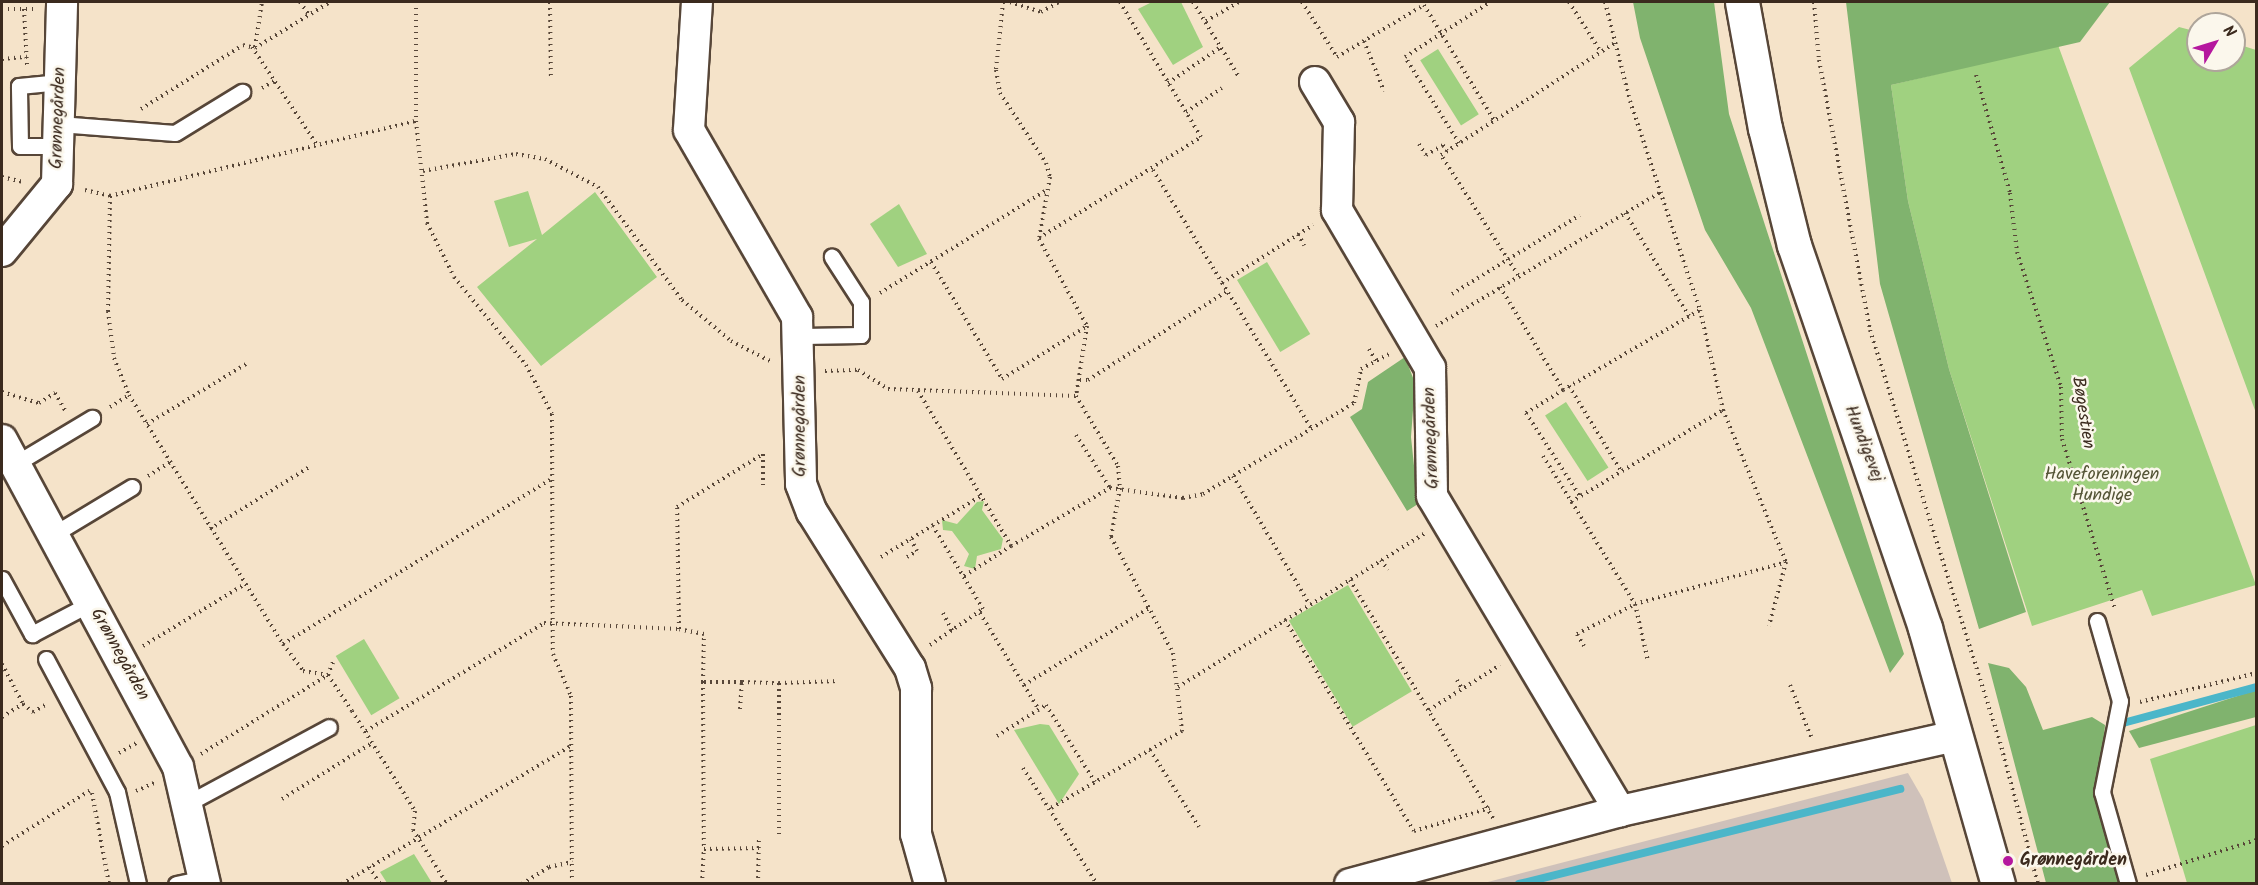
<!DOCTYPE html>
<html>
<head>
<meta charset="utf-8">
<style>
	body { margin:0 }
	#map { position:relative; width:2258px; height:885px; overflow:hidden; background:#f5e3c9; font-family:Kalam,sans-serif }
	div>[style] { position:absolute }
	[style*='--x'] { left:calc(var(--x)*1px); top:calc(var(--y)*1px); width:calc(var(--w)*1px); rotate:calc(var(--a)*1deg) }
	.industrial>* { inset:0; background:#cfc1ba }
	.green>* { inset:0; background:#a0d180; transform-origin:0 0 }
	.forest>* { inset:0; background:#80b36e }
	.stream>* { height:8px; margin:-4px; padding:0 4px; transform-origin:4px; border-radius:4px; background:#4bb6c9 }
	.path>* { height:4px; margin-top:-2px; transform-origin:0; background:repeating-linear-gradient(90deg,#574638 0 1.5px,transparent 0 6px) }
	.roads { filter:drop-shadow(2px 0 #574638) drop-shadow(-2px 0 #574638) drop-shadow(0 2px #574638) drop-shadow(0 -2px #574638) }
	.service>* { height:15px; margin:-7.5px; padding:0 7.5px; transform-origin:7.5px; border-radius:7.5px; background:#fff }
	.minor>* { height:30px; margin:-15px; padding:0 15px; transform-origin:15px; border-radius:15px; background:#fff }
	.tertiary>* { height:33px; margin:-16.5px; padding:0 16.5px; transform-origin:16.5px; border-radius:16.5px; background:#fff }
	.dots>* { width:16px; height:16px; translate:-50% -50%; box-sizing:border-box; border:3px solid #fbf7ec; border-radius:50% }
	span { translate:-50% -50%; white-space:nowrap; text-align:center; line-height:1.15; -webkit-text-stroke:5px #fbf7ec; paint-order:stroke }
	.street-label { font-size:18px; color:#3b2a1e }
	.park-label { font-size:18px; color:#545436 }
	.poi-label { font-size:18px; color:#3b2a1e; font-weight:700 }
	.left { translate:0 -50%; text-align:left }
	.frame { position:absolute; inset:0; border:3px solid #3b2a1e; pointer-events:none }
	.north { position:absolute; left:2186px; top:12px; width:60px; height:60px; box-sizing:border-box; background:#fbf7ec; border:2px solid #aea59a; border-radius:50%; rotate:52deg; font-size:16px; font-weight:700; line-height:24px; text-align:center; color:#3b2a1e }
	.north::after { content:''; display:block; margin:auto; width:21px; height:27px; background:#b5179e; clip-path:polygon(50% 0,100% 100%,50% 72%,0 100%) }
</style>
</head>
<body>
<div id="map">
	<div class="industrial">
		<i style="clip-path:polygon(1908px 773px,1923px 799px,1952px 883px,1484px 883px)"></i>
	</div>
	<div class="green">
		<i style="clip-path:polygon(1152px 2px,1181px 2px,1203px 47px,1173px 65px,1138px 9px)"></i>
		<i style="clip-path:polygon(2179px 27px,2198px 32px,2198px 60px,2234px 60px,2234px 43px,2256px 50px,2256px 413px,2129px 68px)"></i>
		<i style="clip-path:polygon(2058px 45px,2256px 585px,2152px 616px,2142px 590px,2032px 626px,1949px 369px,1908px 201px,1891px 85px)"></i>
		<i style="left:1438px;top:49px;width:77px;height:21px;rotate:58deg"></i>
		<i style="clip-path:polygon(528px 191px,542px 235px,595px 192px,657px 277px,541px 366px,477px 287px,537px 239px,509px 247px,494px 201px)"></i>
		<i style="clip-path:polygon(899px 204px,927px 254px,898px 267px,870px 224px)"></i>
		<i style="left:1267px;top:262px;width:84px;height:35px;rotate:59deg"></i>
		<i style="left:1566px;top:402px;width:78px;height:25px;rotate:57deg"></i>
		<i style="clip-path:polygon(984px 501px,982px 510px,1003px 539px,1001px 549px,977px 556px,975px 569px,964px 566px,969px 554px,952px 531px,943px 530px,942px 520px,957px 524px,977px 502px)"></i>
		<i style="left:1348px;top:585px;width:124px;height:69px;rotate:59deg"></i>
		<i style="left:364px;top:639px;width:69px;height:33px;rotate:59deg"></i>
		<i style="clip-path:polygon(1040px 724px,1049px 725px,1079px 774px,1059px 804px,1014px 730px)"></i>
		<i style="clip-path:polygon(2256px 725px,2256px 883px,2187px 883px,2150px 759px)"></i>
		<i style="clip-path:polygon(414px 854px,432px 883px,387px 883px,380px 872px)"></i>
	</div>
	<div class="forest">
		<i style="clip-path:polygon(1633px 2px,1714px 2px,1729px 114px,1904px 654px,1890px 673px,1751px 308px,1705px 230px,1640px 38px)"></i>
		<i style="clip-path:polygon(1846px 2px,2110px 2px,2080px 42px,1891px 85px,1908px 201px,1949px 369px,2026px 612px,1979px 629px,1880px 284px)"></i>
		<i style="clip-path:polygon(1405px 357px,1415px 383px,1411px 437px,1418px 504px,1407px 511px,1350px 417px,1362px 409px,1368px 382px)"></i>
		<i style="clip-path:polygon(1988px 663px,2009px 668px,2026px 687px,2043px 730px,2092px 717px,2105px 725px,2101px 778px,2124px 883px,2046px 883px)"></i>
		<i style="clip-path:polygon(2256px 690px,2256px 717px,2139px 748px,2129px 731px)"></i>
	</div>
	<div class="stream">
		<i style="--x:2123;--y:723;--w:138;--a:-15.1"></i>
		<i style="--x:1519;--y:884;--w:393;--a:-14"></i>
	</div>
	<div class="path">
		<i style="--x:300;--y:2;--w:16;--a:55"></i>
		<i style="--x:416;--y:2;--w:119;--a:90"></i>
		<i style="--x:416;--y:121;--w:103;--a:83.8"></i>
		<i style="--x:427;--y:223;--w:60;--a:63.4"></i>
		<i style="--x:454;--y:277;--w:114;--a:50.7"></i>
		<i style="--x:526;--y:365;--w:55;--a:62"></i>
		<i style="--x:552;--y:414;--w:240;--a:89.8"></i>
		<i style="--x:553;--y:654;--w:46;--a:66.8"></i>
		<i style="--x:571;--y:696;--w:188;--a:89.7"></i>
		<i style="--x:550;--y:2;--w:77;--a:89.3"></i>
		<i style="--x:1003;--y:2;--w:68;--a:95.9"></i>
		<i style="--x:996;--y:70;--w:23;--a:80"></i>
		<i style="--x:1000;--y:93;--w:84;--a:56.7"></i>
		<i style="--x:1046;--y:163;--w:15;--a:74"></i>
		<i style="--x:1050;--y:177;--w:63;--a:100.1"></i>
		<i style="--x:1039;--y:239;--w:99;--a:61.1"></i>
		<i style="--x:1087;--y:326;--w:71;--a:98.9"></i>
		<i style="--x:1076;--y:396;--w:82;--a:59"></i>
		<i style="--x:1118;--y:466;--w:22;--a:85"></i>
		<i style="--x:1120;--y:488;--w:50;--a:100.4"></i>
		<i style="--x:1111;--y:537;--w:132;--a:61.9"></i>
		<i style="--x:1173;--y:653;--w:79;--a:83.4"></i>
		<i style="--x:1182;--y:731;--w:154;--a:149.6"></i>
		<i style="--x:1010;--y:2;--w:33;--a:18"></i>
		<i style="--x:1041;--y:12;--w:21;--a:-29"></i>
		<i style="--x:1193;--y:2;--w:88;--a:58.5"></i>
		<i style="--x:1302;--y:2;--w:65;--a:57.5"></i>
		<i style="--x:1337;--y:57;--w:101;--a:-30.9"></i>
		<i style="--x:1424;--y:5;--w:135;--a:58.7"></i>
		<i style="--x:1569;--y:2;--w:59;--a:57.4"></i>
		<i style="--x:1605;--y:2;--w:102;--a:75.8"></i>
		<i style="--x:1630;--y:101;--w:220;--a:71.5"></i>
		<i style="--x:1700;--y:310;--w:103;--a:77"></i>
		<i style="--x:1723;--y:410;--w:165;--a:67.5"></i>
		<i style="--x:1786;--y:562;--w:66;--a:104.9"></i>
		<i style="--x:1814;--y:2;--w:58;--a:85.1"></i>
		<i style="--x:1819;--y:60;--w:275;--a:79.3"></i>
		<i style="--x:1870;--y:330;--w:432;--a:72.5"></i>
		<i style="--x:2000;--y:742;--w:147;--a:75"></i>
		<i style="--x:2;--y:9;--w:32;--a:0"></i>
		<i style="--x:24;--y:9;--w:56;--a:86.9"></i>
		<i style="--x:1206;--y:21;--w:38;--a:-30"></i>
		<i style="--x:1364;--y:41;--w:54;--a:68.2"></i>
		<i style="--x:252;--y:47;--w:118;--a:56.4"></i>
		<i style="--x:255;--y:47;--w:46;--a:-81.2"></i>
		<i style="--x:2;--y:59;--w:25;--a:-5"></i>
		<i style="--x:1976;--y:75;--w:123;--a:73.9"></i>
		<i style="--x:2010;--y:193;--w:59;--a:83.2"></i>
		<i style="--x:2017;--y:252;--w:142;--a:71.9"></i>
		<i style="--x:2061;--y:387;--w:52;--a:88.9"></i>
		<i style="--x:2062;--y:439;--w:178;--a:72.7"></i>
		<i style="--x:1168;--y:83;--w:64;--a:-34.2"></i>
		<i style="--x:262;--y:88;--w:14;--a:-30"></i>
		<i style="--x:141;--y:109;--w:120;--a:-32.1"></i>
		<i style="--x:243;--y:45;--w:12;--a:14"></i>
		<i style="--x:255;--y:48;--w:88;--a:-31.5"></i>
		<i style="--x:1186;--y:112;--w:43;--a:-33.7"></i>
		<i style="--x:1459;--y:143;--w:102;--a:-122.1"></i>
		<i style="--x:1405;--y:57;--w:101;--a:-32.9"></i>
		<i style="--x:1419;--y:144;--w:13;--a:58"></i>
		<i style="--x:1426;--y:155;--w:20;--a:-30"></i>
		<i style="--x:1443;--y:145;--w:7;--a:56"></i>
		<i style="--x:1153;--y:170;--w:304;--a:58.5"></i>
		<i style="--x:423;--y:171;--w:95;--a:-10.4"></i>
		<i style="--x:516;--y:154;--w:29;--a:10"></i>
		<i style="--x:545;--y:159;--w:60;--a:27.8"></i>
		<i style="--x:598;--y:187;--w:141;--a:53.4"></i>
		<i style="--x:682;--y:300;--w:64;--a:39.9"></i>
		<i style="--x:731;--y:341;--w:46;--a:27.1"></i>
		<i style="--x:2;--y:177;--w:22;--a:13"></i>
		<i style="--x:85;--y:190;--w:26;--a:13"></i>
		<i style="--x:110;--y:196;--w:315;--a:-13.8"></i>
		<i style="--x:110;--y:196;--w:115;--a:91"></i>
		<i style="--x:108;--y:311;--w:47;--a:82.7"></i>
		<i style="--x:114;--y:358;--w:40;--a:68"></i>
		<i style="--x:129;--y:395;--w:293;--a:58.3"></i>
		<i style="--x:283;--y:644;--w:34;--a:53"></i>
		<i style="--x:303;--y:671;--w:25;--a:9"></i>
		<i style="--x:328;--y:675;--w:43;--a:56.3"></i>
		<i style="--x:352;--y:711;--w:118;--a:57.8"></i>
		<i style="--x:415;--y:811;--w:19;--a:96"></i>
		<i style="--x:413;--y:830;--w:64;--a:57.8"></i>
		<i style="--x:1625;--y:213;--w:121;--a:58.1"></i>
		<i style="--x:1298;--y:234;--w:13;--a:61"></i>
		<i style="--x:1039;--y:238;--w:191;--a:-31.9"></i>
		<i style="--x:1201;--y:137;--w:157;--a:-121"></i>
		<i style="--x:931;--y:262;--w:137;--a:58.7"></i>
		<i style="--x:1002;--y:379;--w:100;--a:-31.9"></i>
		<i style="--x:1518;--y:275;--w:143;--a:-122.7"></i>
		<i style="--x:1441;--y:155;--w:207;--a:-32.8"></i>
		<i style="--x:1222;--y:283;--w:108;--a:-32.5"></i>
		<i style="--x:1500;--y:287;--w:121;--a:58.5"></i>
		<i style="--x:1563;--y:390;--w:159;--a:-30.3"></i>
		<i style="--x:880;--y:293;--w:196;--a:-31.7"></i>
		<i style="--x:1452;--y:294;--w:150;--a:-31.7"></i>
		<i style="--x:1436;--y:326;--w:260;--a:-30.8"></i>
		<i style="--x:1369;--y:349;--w:14;--a:60"></i>
		<i style="--x:825;--y:371;--w:33;--a:-2"></i>
		<i style="--x:858;--y:370;--w:36;--a:32"></i>
		<i style="--x:888;--y:389;--w:188;--a:2.1"></i>
		<i style="--x:1080;--y:380;--w:8;--a:0"></i>
		<i style="--x:1088;--y:380;--w:165;--a:-32.6"></i>
		<i style="--x:1569;--y:386;--w:100;--a:58.5"></i>
		<i style="--x:1563;--y:390;--w:44;--a:148.1"></i>
		<i style="--x:1526;--y:413;--w:99;--a:57"></i>
		<i style="--x:918;--y:391;--w:181;--a:59"></i>
		<i style="--x:1011;--y:546;--w:56;--a:147.4"></i>
		<i style="--x:2;--y:392;--w:39;--a:17"></i>
		<i style="--x:39;--y:403;--w:19;--a:-32"></i>
		<i style="--x:55;--y:393;--w:20;--a:60"></i>
		<i style="--x:110;--y:407;--w:22;--a:-32"></i>
		<i style="--x:147;--y:424;--w:116;--a:-31.2"></i>
		<i style="--x:1076;--y:435;--w:63;--a:57.3"></i>
		<i style="--x:1543;--y:456;--w:174;--a:58.1"></i>
		<i style="--x:1635;--y:604;--w:157;--a:-15.5"></i>
		<i style="--x:148;--y:476;--w:26;--a:-32"></i>
		<i style="--x:1233;--y:476;--w:150;--a:59.2"></i>
		<i style="--x:1571;--y:502;--w:178;--a:-31.2"></i>
		<i style="--x:210;--y:529;--w:119;--a:-32"></i>
		<i style="--x:1011;--y:546;--w:115;--a:-30.4"></i>
		<i style="--x:1110;--y:488;--w:74;--a:7.8"></i>
		<i style="--x:1183;--y:498;--w:20;--a:-11"></i>
		<i style="--x:1203;--y:494;--w:176;--a:-31.1"></i>
		<i style="--x:1354;--y:403;--w:35;--a:-78"></i>
		<i style="--x:1361;--y:369;--w:34;--a:-28"></i>
		<i style="--x:881;--y:557;--w:117;--a:-31.4"></i>
		<i style="--x:907;--y:557;--w:12;--a:-31"></i>
		<i style="--x:917;--y:551;--w:13;--a:-117"></i>
		<i style="--x:1381;--y:560;--w:12;--a:55"></i>
		<i style="--x:1350;--y:580;--w:278;--a:59"></i>
		<i style="--x:943;--y:613;--w:20;--a:63"></i>
		<i style="--x:980;--y:613;--w:114;--a:58.7"></i>
		<i style="--x:1285;--y:620;--w:247;--a:58.6"></i>
		<i style="--x:1414;--y:831;--w:79;--a:-16.8"></i>
		<i style="--x:283;--y:644;--w:317;--a:-31.6"></i>
		<i style="--x:930;--y:645;--w:64;--a:-34.2"></i>
		<i style="--x:983;--y:609;--w:97;--a:-121.1"></i>
		<i style="--x:143;--y:646;--w:119;--a:-31.3"></i>
		<i style="--x:1584;--y:646;--w:14;--a:-120"></i>
		<i style="--x:1577;--y:634;--w:65;--a:-27.3"></i>
		<i style="--x:1635;--y:604;--w:58;--a:77.2"></i>
		<i style="--x:2;--y:664;--w:45;--a:62.3"></i>
		<i style="--x:23;--y:704;--w:13;--a:39"></i>
		<i style="--x:33;--y:712;--w:16;--a:-30"></i>
		<i style="--x:1457;--y:680;--w:10;--a:61"></i>
		<i style="--x:703;--y:682;--w:167;--a:89.7"></i>
		<i style="--x:742;--y:682;--w:37;--a:2"></i>
		<i style="--x:779;--y:683;--w:153;--a:90"></i>
		<i style="--x:779;--y:683;--w:60;--a:-1.9"></i>
		<i style="--x:1024;--y:685;--w:147;--a:-31.6"></i>
		<i style="--x:1790;--y:685;--w:58;--a:67.8"></i>
		<i style="--x:1178;--y:687;--w:290;--a:-31.9"></i>
		<i style="--x:2140;--y:702;--w:120;--a:-14"></i>
		<i style="--x:740;--y:709;--w:27;--a:-86"></i>
		<i style="--x:742;--y:682;--w:39;--a:180"></i>
		<i style="--x:703;--y:682;--w:48;--a:-88.8"></i>
		<i style="--x:704;--y:634;--w:25;--a:-169"></i>
		<i style="--x:679;--y:629;--w:122;--a:-90.9"></i>
		<i style="--x:677;--y:507;--w:101;--a:-31.6"></i>
		<i style="--x:763;--y:454;--w:31;--a:90"></i>
		<i style="--x:1429;--y:710;--w:84;--a:-32.4"></i>
		<i style="--x:2;--y:717;--w:25;--a:-32"></i>
		<i style="--x:366;--y:731;--w:208;--a:-31.2"></i>
		<i style="--x:544;--y:623;--w:135;--a:2.5"></i>
		<i style="--x:997;--y:736;--w:58;--a:-32.3"></i>
		<i style="--x:1046;--y:705;--w:91;--a:57.5"></i>
		<i style="--x:1150;--y:750;--w:91;--a:57.5"></i>
		<i style="--x:119;--y:753;--w:20;--a:-30"></i>
		<i style="--x:201;--y:754;--w:150;--a:-31.9"></i>
		<i style="--x:328;--y:675;--w:14;--a:-69"></i>
		<i style="--x:1023;--y:768;--w:138;--a:57.5"></i>
		<i style="--x:136;--y:791;--w:20;--a:-24"></i>
		<i style="--x:92;--y:793;--w:93;--a:79.4"></i>
		<i style="--x:282;--y:799;--w:106;--a:-31.9"></i>
		<i style="--x:2;--y:846;--w:107;--a:-32.3"></i>
		<i style="--x:369;--y:867;--w:20;--a:57"></i>
		<i style="--x:2146;--y:875;--w:115;--a:-17.7"></i>
		<i style="--x:342;--y:884;--w:269;--a:-31.1"></i>
		<i style="--x:522;--y:884;--w:32;--a:-32"></i>
		<i style="--x:549;--y:867;--w:24;--a:-12"></i>
		<i style="--x:702;--y:884;--w:35;--a:-87"></i>
		<i style="--x:704;--y:849;--w:55;--a:-1"></i>
		<i style="--x:758;--y:884;--w:47;--a:-88.8"></i>
	</div>
	<div class="roads">
		<div class="service">
			<i style="--x:59;--y:124;--w:116;--a:4.4"></i>
			<i style="--x:175;--y:133;--w:79;--a:-31.5"></i>
			<i style="--x:58;--y:146;--w:38;--a:180"></i>
			<i style="--x:20;--y:146;--w:60;--a:-91"></i>
			<i style="--x:19;--y:86;--w:41;--a:-5.6"></i>
			<i style="--x:802;--y:336;--w:59;--a:-1"></i>
			<i style="--x:861;--y:335;--w:33;--a:-90"></i>
			<i style="--x:861;--y:302;--w:54;--a:-122.8"></i>
			<i style="--x:15;--y:464;--w:90;--a:-30.9"></i>
			<i style="--x:54;--y:534;--w:91;--a:-31.1"></i>
			<i style="--x:2;--y:579;--w:63;--a:61.4"></i>
			<i style="--x:32;--y:634;--w:67;--a:-27.7"></i>
			<i style="--x:2097;--y:621;--w:83;--a:74"></i>
			<i style="--x:2120;--y:701;--w:93;--a:101.2"></i>
			<i style="--x:2102;--y:792;--w:96;--a:74.2"></i>
			<i style="--x:46;--y:659;--w:151;--a:61.9"></i>
			<i style="--x:117;--y:792;--w:94;--a:77.1"></i>
			<i style="--x:188;--y:803;--w:160;--a:-28.3"></i>
			<i style="--x:176;--y:884;--w:29;--a:-12"></i>
		</div>
		<div class="minor">
			<i style="--x:697;--y:2;--w:128;--a:93.6"></i>
			<i style="--x:689;--y:130;--w:216;--a:60"></i>
			<i style="--x:797;--y:317;--w:167;--a:88.6"></i>
			<i style="--x:801;--y:484;--w:30;--a:69"></i>
			<i style="--x:812;--y:512;--w:184;--a:57.9"></i>
			<i style="--x:910;--y:668;--w:21;--a:73"></i>
			<i style="--x:916;--y:688;--w:146;--a:90"></i>
			<i style="--x:916;--y:834;--w:52;--a:74.4"></i>
			<i style="--x:1315;--y:82;--w:47;--a:59"></i>
			<i style="--x:1339;--y:122;--w:88;--a:91.3"></i>
			<i style="--x:1337;--y:210;--w:183;--a:59.5"></i>
			<i style="--x:1430;--y:368;--w:128;--a:89.1"></i>
			<i style="--x:1432;--y:496;--w:367;--a:59.2"></i>
			<i style="--x:2;--y:251;--w:87;--a:-50.6"></i>
			<i style="--x:57;--y:184;--w:182;--a:-88.4"></i>
			<i style="--x:2;--y:440;--w:371;--a:61.7"></i>
			<i style="--x:178;--y:767;--w:120;--a:77"></i>
			<i style="--x:1350;--y:884;--w:280;--a:-15.1"></i>
			<i style="--x:1620;--y:811;--w:344;--a:-12.6"></i>
		</div>
		<div class="tertiary">
			<i style="--x:1742;--y:2;--w:128;--a:79.7"></i>
			<i style="--x:1765;--y:128;--w:121;--a:76.1"></i>
			<i style="--x:1794;--y:245;--w:405;--a:71.1"></i>
			<i style="--x:1925;--y:628;--w:266;--a:74.1"></i>
		</div>
	</div>
	<div class="dots">
		<i style="left:2008px;top:861px;background:#b5179e"></i>
	</div>
	<div class="street-label">
		<span style="left:59px;top:118px;rotate:-88deg">Grønnegården</span>
		<span style="left:2082px;top:413px;rotate:81deg">Bøgestien</span>
		<span style="left:801px;top:426px;rotate:-90deg">Grønnegården</span>
		<span style="left:1432px;top:438px;rotate:-92deg">Grønnegården</span>
		<span style="left:1863px;top:444px;rotate:69deg">Hundigevej</span>
		<span style="left:119px;top:655px;rotate:61deg">Grønnegården</span>
	</div>
	<div class="park-label">
		<span style="left:2102px;top:486px">Haveforeningen<br>Hundige</span>
	</div>
	<div class="poi-label">
		<span class="left" style="left:2020px;top:861px">Grønnegården</span>
	</div>
	<div class="frame"></div>
	<div class="north">N</div>
</div>
</body>
</html>
